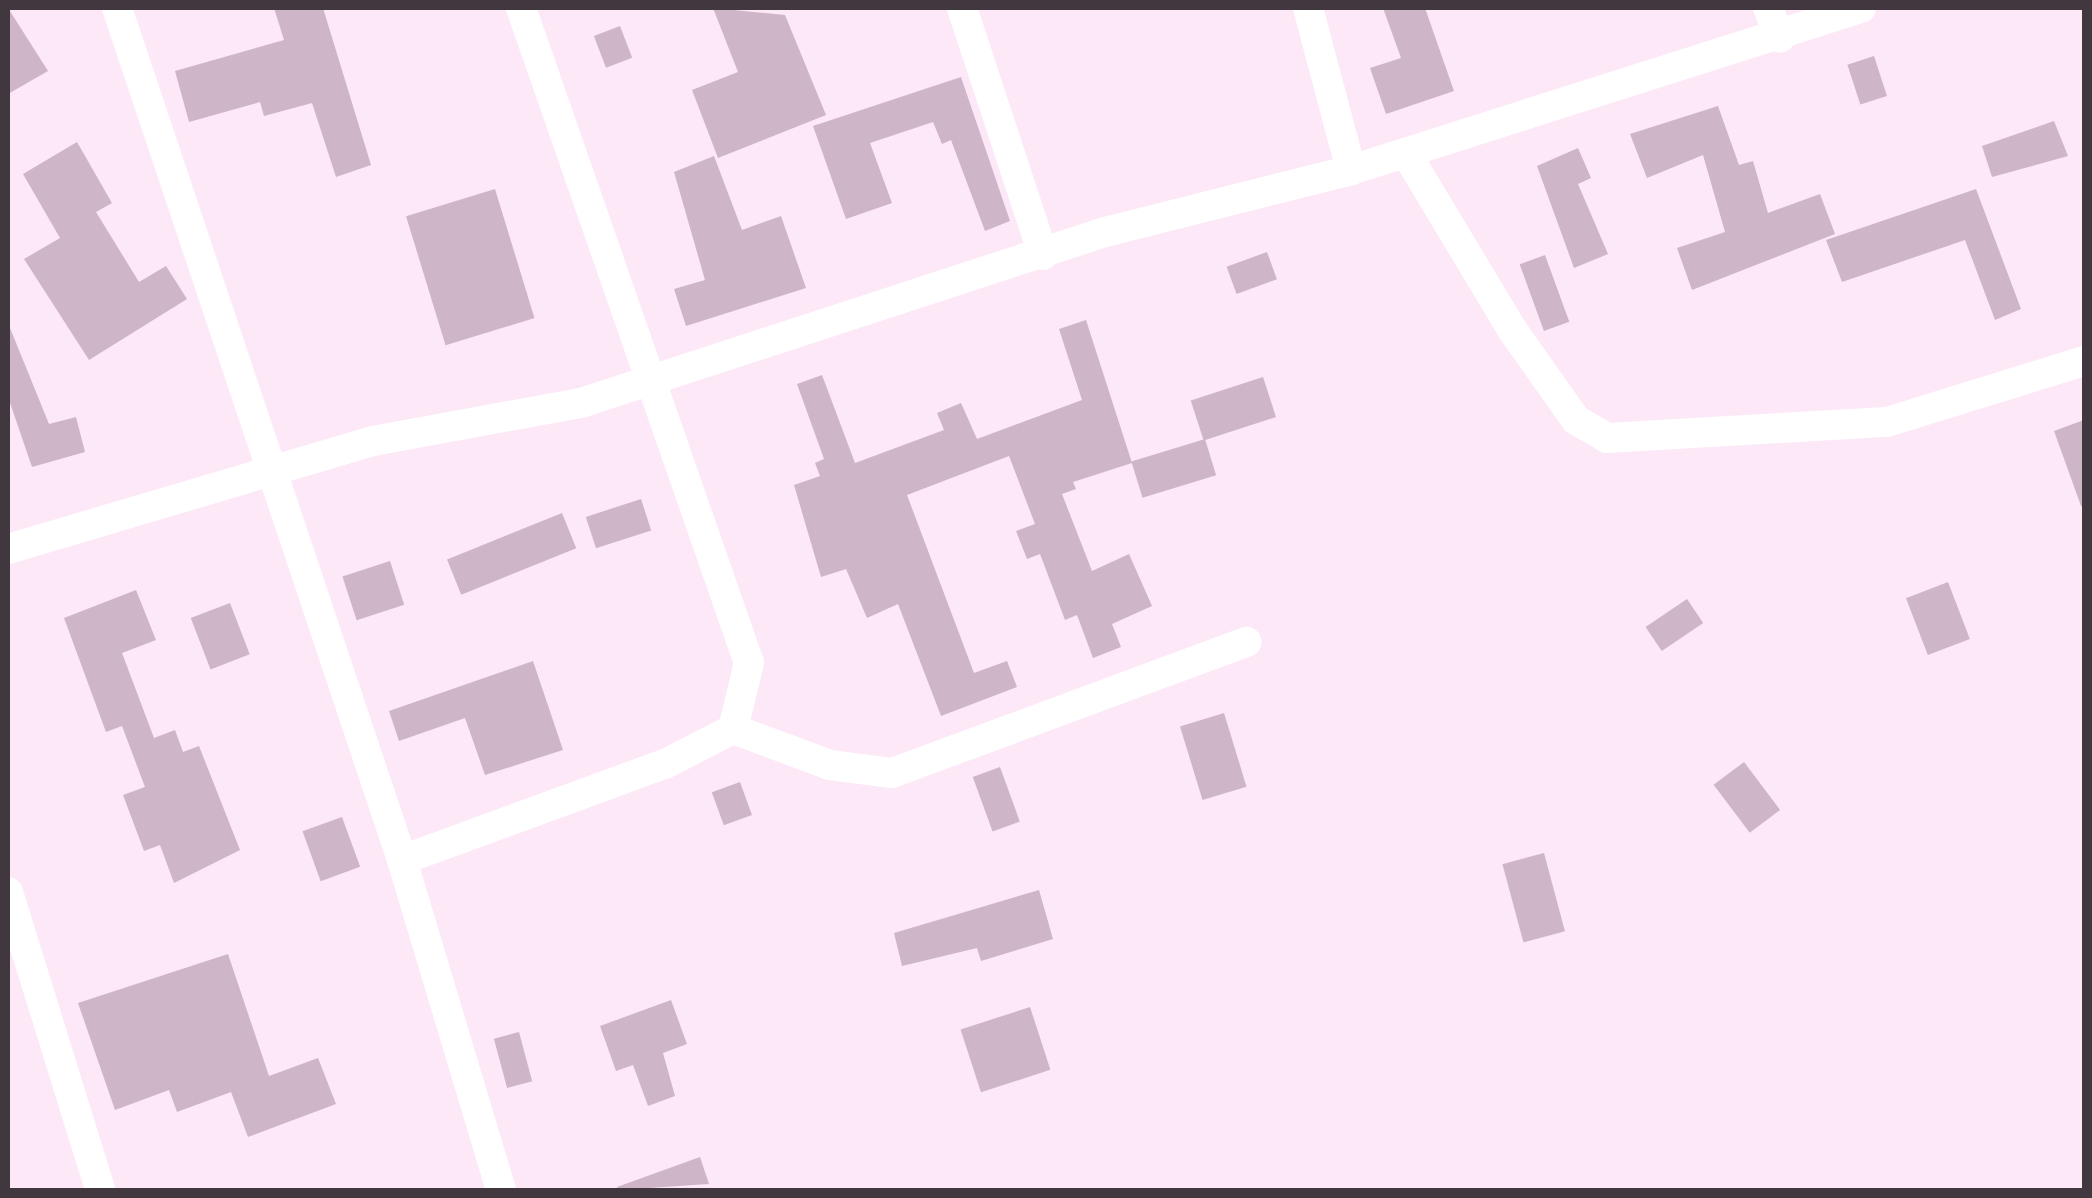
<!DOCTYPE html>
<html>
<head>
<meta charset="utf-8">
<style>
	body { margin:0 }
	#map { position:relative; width:2092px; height:1198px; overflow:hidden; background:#fde8f7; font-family:"Noto Serif",serif }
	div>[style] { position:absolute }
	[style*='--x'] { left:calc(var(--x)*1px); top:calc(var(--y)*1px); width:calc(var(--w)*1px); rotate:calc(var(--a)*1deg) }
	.building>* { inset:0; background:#ceb5c7; transform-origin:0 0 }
	.street>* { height:30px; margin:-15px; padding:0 15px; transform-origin:15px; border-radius:15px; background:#fff }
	span { translate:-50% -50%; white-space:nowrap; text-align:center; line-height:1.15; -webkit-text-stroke:9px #fde8f7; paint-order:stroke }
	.frame { position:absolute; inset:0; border:10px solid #41373f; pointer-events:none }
</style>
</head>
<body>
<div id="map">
	<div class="building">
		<i style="clip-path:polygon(8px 8px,48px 71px,8px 94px)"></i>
		<i style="clip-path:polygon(274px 8px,323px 8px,371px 165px,336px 177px,312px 103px,264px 116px,260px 102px,189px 122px,175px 71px,284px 40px)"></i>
		<i style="clip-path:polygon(713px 8px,785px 15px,826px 115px,718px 158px,692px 90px,738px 72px)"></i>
		<i style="clip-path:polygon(1383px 8px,1425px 8px,1454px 91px,1386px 114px,1370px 68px,1401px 58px)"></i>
		<i style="left:620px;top:26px;width:34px;height:28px;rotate:69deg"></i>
		<i style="left:1874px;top:56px;width:42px;height:28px;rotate:72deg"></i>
		<i style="clip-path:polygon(961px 77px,1010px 221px,985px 231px,951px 140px,942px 144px,933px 122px,870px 143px,892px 203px,846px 219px,813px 126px)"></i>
		<i style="clip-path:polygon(1718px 106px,1739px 165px,1753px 161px,1768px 213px,1820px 194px,1835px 234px,1692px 290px,1677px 248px,1725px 232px,1703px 155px,1647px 178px,1630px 134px)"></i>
		<i style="clip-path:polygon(2054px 121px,2068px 156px,1992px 177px,1982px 146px)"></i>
		<i style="clip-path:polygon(77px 142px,112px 203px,96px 212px,139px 282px,166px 266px,187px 299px,89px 360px,24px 259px,60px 238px,23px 174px)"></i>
		<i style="clip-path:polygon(1578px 148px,1591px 178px,1578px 184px,1608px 254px,1574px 268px,1537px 166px)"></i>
		<i style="clip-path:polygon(714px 156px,742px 230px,781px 216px,806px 288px,686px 326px,674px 289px,705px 280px,674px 172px)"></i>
		<i style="left:495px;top:189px;width:135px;height:93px;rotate:73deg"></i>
		<i style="clip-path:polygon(1976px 189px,2021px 309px,1995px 320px,1965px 240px,1842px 282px,1826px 240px)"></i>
		<i style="left:1267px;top:252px;width:29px;height:43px;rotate:70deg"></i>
		<i style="left:1545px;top:255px;width:71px;height:27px;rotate:70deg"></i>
		<i style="clip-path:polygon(1086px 320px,1132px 463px,1073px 482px,1076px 489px,1062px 494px,1092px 571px,1129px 554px,1152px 606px,1112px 624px,1121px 647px,1093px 658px,1077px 615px,1065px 620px,1040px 554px,1027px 559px,1016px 531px,1035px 524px,1009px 456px,907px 495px,974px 673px,1007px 661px,1017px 687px,941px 716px,898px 604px,867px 618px,846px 569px,821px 577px,794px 485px,820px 476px,815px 463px,824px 459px,797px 384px,822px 375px,855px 463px,944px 430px,937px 413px,961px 403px,977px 439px,1082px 400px,1059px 329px)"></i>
		<i style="clip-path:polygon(8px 323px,49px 424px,76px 417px,85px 452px,32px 467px,8px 397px)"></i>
		<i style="left:1263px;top:377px;width:42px;height:76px;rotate:72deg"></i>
		<i style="clip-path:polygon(2084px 420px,2084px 506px,2081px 506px,2054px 431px)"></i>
		<i style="left:1205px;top:439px;width:38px;height:77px;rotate:73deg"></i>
		<i style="left:641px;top:499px;width:33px;height:58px;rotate:72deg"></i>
		<i style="left:562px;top:513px;width:38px;height:124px;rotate:68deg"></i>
		<i style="left:390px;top:561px;width:46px;height:50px;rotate:72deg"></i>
		<i style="left:1948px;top:582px;width:61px;height:45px;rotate:69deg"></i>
		<i style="clip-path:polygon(136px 590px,156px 640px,122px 653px,154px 738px,175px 730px,183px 752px,199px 746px,240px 850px,174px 883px,160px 845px,144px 851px,123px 795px,145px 787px,122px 726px,106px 732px,64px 618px)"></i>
		<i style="left:1687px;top:599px;width:29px;height:50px;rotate:56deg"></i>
		<i style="left:230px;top:603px;width:55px;height:42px;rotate:69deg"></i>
		<i style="clip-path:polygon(533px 661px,563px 750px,485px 775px,465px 718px,399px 741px,389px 711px)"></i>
		<i style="left:1224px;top:713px;width:77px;height:46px;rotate:73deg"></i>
		<i style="left:1744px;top:762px;width:60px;height:38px;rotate:53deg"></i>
		<i style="left:1000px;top:767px;width:58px;height:29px;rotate:70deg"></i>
		<i style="left:740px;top:782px;width:35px;height:30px;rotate:70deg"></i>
		<i style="left:342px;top:817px;width:53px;height:42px;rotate:70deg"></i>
		<i style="left:1544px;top:853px;width:81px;height:43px;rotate:75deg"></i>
		<i style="clip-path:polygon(1039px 890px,1053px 939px,981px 961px,977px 948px,902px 966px,894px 933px)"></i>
		<i style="clip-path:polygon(228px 954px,269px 1076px,318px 1058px,336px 1104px,248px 1137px,231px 1092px,177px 1112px,169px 1090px,115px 1110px,78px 1003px)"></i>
		<i style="clip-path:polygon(671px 1000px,687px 1044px,663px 1053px,675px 1096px,648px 1106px,633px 1065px,616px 1071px,600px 1026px)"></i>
		<i style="left:1030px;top:1007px;width:66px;height:73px;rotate:72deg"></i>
		<i style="left:519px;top:1032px;width:51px;height:26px;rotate:75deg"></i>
		<i style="clip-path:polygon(700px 1157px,709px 1184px,618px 1190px,617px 1187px)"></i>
	</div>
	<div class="street">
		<i style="--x:117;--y:8;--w:898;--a:71.5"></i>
		<i style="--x:402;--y:860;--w:345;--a:73.3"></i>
		<i style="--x:962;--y:8;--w:260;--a:71.8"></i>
		<i style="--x:1308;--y:8;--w:168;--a:75.1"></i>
		<i style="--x:1768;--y:8;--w:32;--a:68"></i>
		<i style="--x:1406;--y:153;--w:208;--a:59"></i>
		<i style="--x:1513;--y:331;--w:109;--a:54.7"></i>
		<i style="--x:1576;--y:420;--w:36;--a:30"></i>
		<i style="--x:1607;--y:438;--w:280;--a:-3.3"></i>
		<i style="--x:1887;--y:422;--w:206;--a:-17.2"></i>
		<i style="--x:8;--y:549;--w:381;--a:-16.5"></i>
		<i style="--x:373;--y:441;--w:211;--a:-10.4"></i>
		<i style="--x:581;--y:403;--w:551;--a:-18.07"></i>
		<i style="--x:1105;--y:232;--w:254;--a:-14.1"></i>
		<i style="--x:1351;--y:170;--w:535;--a:-17.62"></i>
		<i style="--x:733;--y:729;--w:103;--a:20.4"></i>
		<i style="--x:830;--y:765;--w:63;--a:7.4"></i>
		<i style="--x:892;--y:773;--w:378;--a:-20.3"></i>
		<i style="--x:402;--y:860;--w:280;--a:-20.1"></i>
		<i style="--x:665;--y:764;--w:76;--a:-27.2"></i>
		<i style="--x:733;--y:729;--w:68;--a:-76.4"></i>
		<i style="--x:749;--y:663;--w:694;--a:-109.19"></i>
		<i style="--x:8;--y:892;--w:312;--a:72.8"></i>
	</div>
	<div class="frame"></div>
</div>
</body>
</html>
